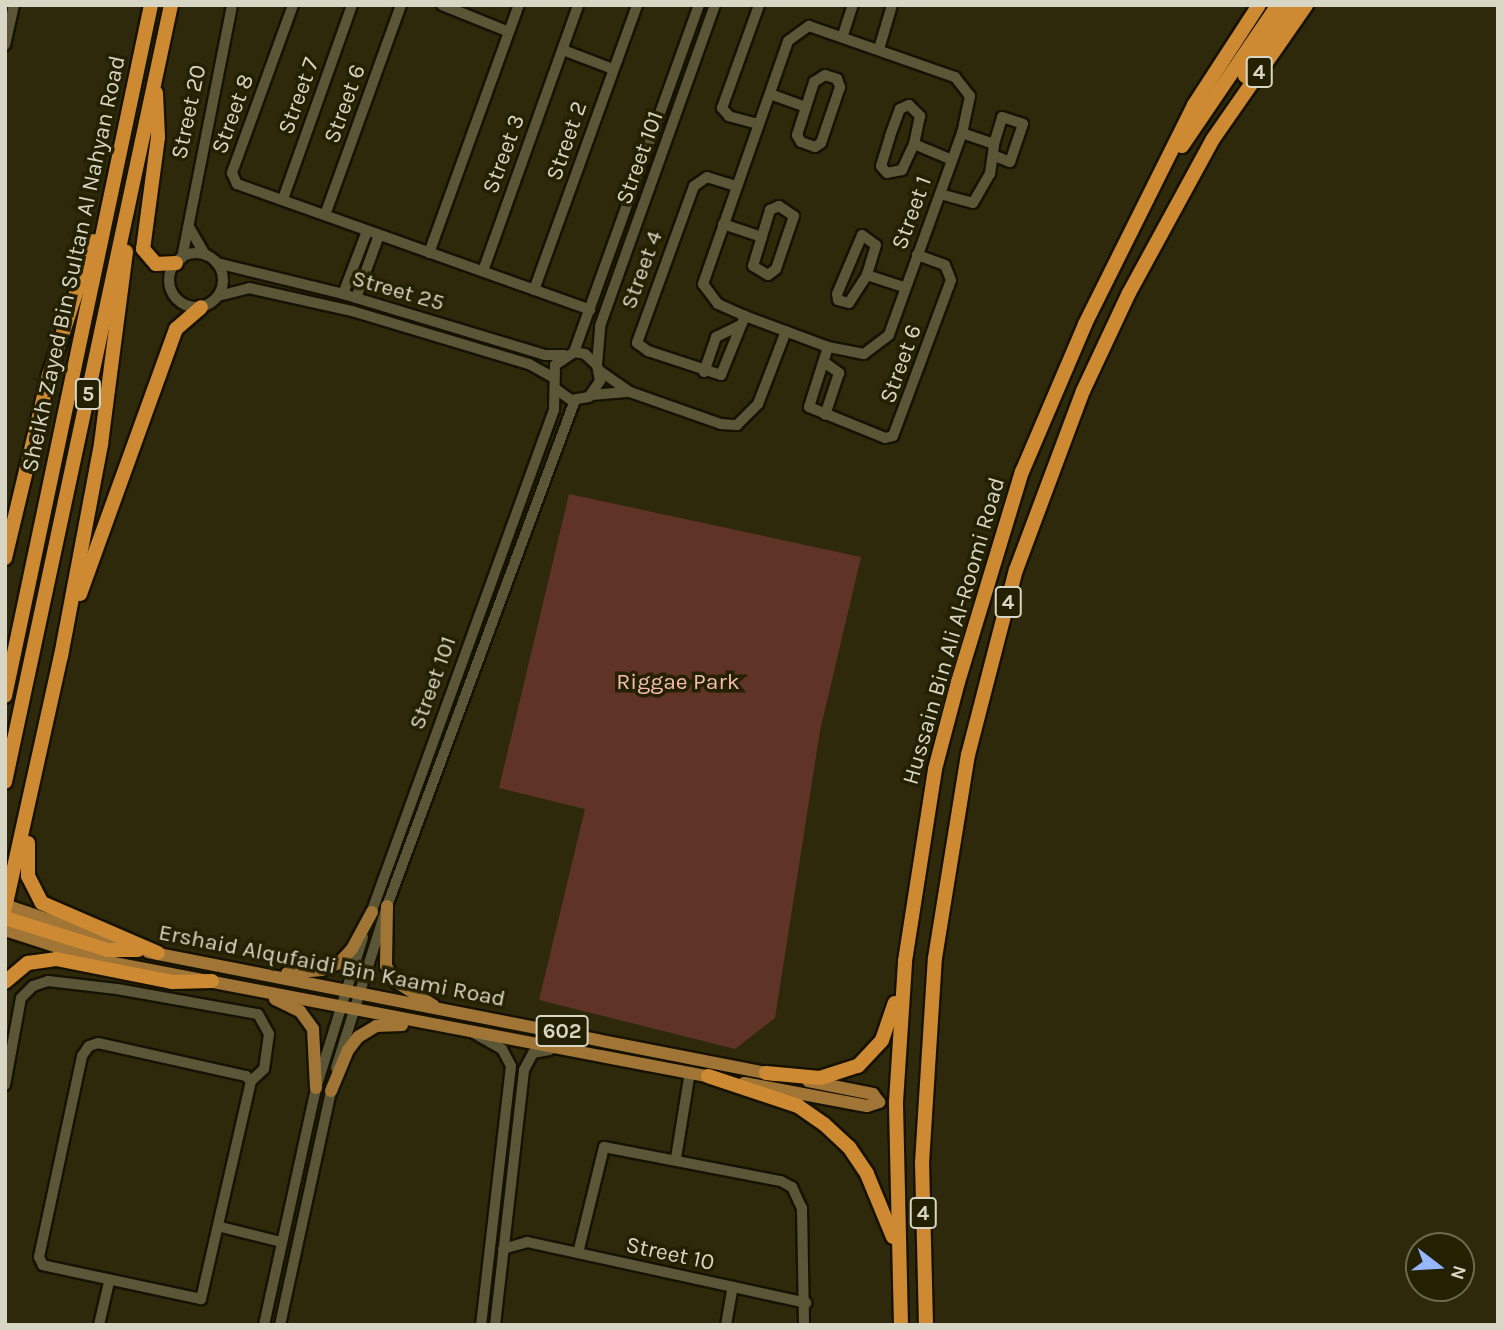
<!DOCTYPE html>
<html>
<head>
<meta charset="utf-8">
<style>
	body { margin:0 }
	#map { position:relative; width:1503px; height:1330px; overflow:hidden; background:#2e290a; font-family:Karla,sans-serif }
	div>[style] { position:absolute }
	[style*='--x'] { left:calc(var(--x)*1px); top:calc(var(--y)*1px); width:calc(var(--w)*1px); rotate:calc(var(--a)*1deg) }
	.green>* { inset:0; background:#603327 }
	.roads { filter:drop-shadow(2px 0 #161200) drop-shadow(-2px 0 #161200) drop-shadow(0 2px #161200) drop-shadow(0 -2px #161200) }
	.minor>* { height:10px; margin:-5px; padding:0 5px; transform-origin:5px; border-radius:5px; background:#5b5637 }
	.minor>.ring { margin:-5px; padding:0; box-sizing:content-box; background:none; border:10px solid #5b5637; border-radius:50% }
	.major>* { height:12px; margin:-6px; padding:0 6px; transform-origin:6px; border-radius:6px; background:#a07535 }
	.highway>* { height:14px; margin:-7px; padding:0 7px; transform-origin:7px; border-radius:7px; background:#ce8a33 }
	span { translate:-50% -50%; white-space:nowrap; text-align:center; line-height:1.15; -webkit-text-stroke:7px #242002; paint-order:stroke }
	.shield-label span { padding:2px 5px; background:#242002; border:2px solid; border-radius:5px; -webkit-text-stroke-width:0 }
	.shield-label { font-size:21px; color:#d8d6c4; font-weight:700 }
	.street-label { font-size:23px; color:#d8d6c4 }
	.park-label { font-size:23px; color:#f5bdae }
	.frame { position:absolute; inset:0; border:7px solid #d8d6c4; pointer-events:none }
	.north { position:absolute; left:1405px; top:1232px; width:70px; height:70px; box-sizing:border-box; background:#242002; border:2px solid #6c6950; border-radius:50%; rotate:107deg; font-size:19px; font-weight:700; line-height:28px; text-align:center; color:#d8d6c4 }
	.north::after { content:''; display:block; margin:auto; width:24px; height:32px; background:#94b7fd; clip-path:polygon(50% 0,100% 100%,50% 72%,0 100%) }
</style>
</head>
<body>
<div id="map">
	<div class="green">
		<i style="clip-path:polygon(569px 494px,861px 557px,820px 731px,775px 1018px,735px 1049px,539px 1000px,585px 809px,499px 788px)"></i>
	</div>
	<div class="roads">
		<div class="minor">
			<i style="--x:293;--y:5;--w:179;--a:110"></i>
			<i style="--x:232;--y:173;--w:12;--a:66"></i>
			<i style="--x:237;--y:184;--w:375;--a:19.6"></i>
			<i style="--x:442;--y:5;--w:72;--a:21.9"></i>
			<i style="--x:809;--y:26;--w:155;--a:19.3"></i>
			<i style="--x:955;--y:77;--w:24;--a:52"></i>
			<i style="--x:970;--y:96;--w:38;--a:102"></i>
			<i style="--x:962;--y:133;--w:215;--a:109.9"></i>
			<i style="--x:889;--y:335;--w:31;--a:143"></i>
			<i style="--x:864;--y:354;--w:37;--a:-169"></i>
			<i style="--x:828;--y:347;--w:89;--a:-159.5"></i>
			<i style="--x:745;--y:316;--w:30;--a:-156"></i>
			<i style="--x:718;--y:304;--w:25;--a:-127"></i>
			<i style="--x:703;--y:284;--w:257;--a:-70.7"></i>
			<i style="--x:788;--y:41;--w:26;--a:-36"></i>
			<i style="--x:843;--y:35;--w:32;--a:-72"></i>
			<i style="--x:5;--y:45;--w:41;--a:-77.3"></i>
			<i style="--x:879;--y:49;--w:46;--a:-73.5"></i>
			<i style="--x:563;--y:50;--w:53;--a:20.8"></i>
			<i style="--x:825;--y:75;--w:13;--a:18"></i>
			<i style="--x:837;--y:79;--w:9;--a:69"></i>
			<i style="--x:840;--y:87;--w:59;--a:108.7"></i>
			<i style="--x:821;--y:143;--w:7;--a:146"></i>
			<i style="--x:815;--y:147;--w:15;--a:-160"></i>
			<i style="--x:801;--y:142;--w:8;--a:-120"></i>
			<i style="--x:797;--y:135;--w:56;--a:-72.2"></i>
			<i style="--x:814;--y:82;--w:13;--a:-32"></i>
			<i style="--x:770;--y:94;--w:37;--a:20"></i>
			<i style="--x:909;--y:105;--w:16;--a:45"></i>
			<i style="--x:920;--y:116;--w:29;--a:102"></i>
			<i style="--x:914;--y:144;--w:29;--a:115"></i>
			<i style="--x:902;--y:170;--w:15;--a:169"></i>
			<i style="--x:887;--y:173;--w:9;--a:-131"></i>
			<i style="--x:881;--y:166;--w:31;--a:-73"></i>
			<i style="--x:890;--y:136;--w:29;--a:-70"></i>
			<i style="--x:900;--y:109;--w:10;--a:-24"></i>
			<i style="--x:758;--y:124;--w:30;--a:-165"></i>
			<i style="--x:729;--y:116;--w:11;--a:-131"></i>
			<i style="--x:722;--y:108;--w:109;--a:-70.2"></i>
			<i style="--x:914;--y:144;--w:41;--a:22.8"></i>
			<i style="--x:994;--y:144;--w:28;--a:-73"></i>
			<i style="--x:1002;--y:117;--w:22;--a:18"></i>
			<i style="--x:1023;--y:124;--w:40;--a:108.9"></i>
			<i style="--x:1010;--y:162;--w:16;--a:-158"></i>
			<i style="--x:736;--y:186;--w:30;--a:-163"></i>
			<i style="--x:707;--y:177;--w:16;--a:145"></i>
			<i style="--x:694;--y:186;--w:167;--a:110"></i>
			<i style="--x:637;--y:343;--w:14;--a:36"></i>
			<i style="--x:648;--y:351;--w:77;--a:18.2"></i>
			<i style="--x:721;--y:375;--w:64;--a:-67.9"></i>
			<i style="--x:940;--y:194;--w:34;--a:15"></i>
			<i style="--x:973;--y:203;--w:34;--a:-60"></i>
			<i style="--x:990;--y:174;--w:30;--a:-82"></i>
			<i style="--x:994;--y:144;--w:34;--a:-161"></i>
			<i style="--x:283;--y:199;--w:206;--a:-70.4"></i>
			<i style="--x:779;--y:206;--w:18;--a:34"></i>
			<i style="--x:794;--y:216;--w:56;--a:108.8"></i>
			<i style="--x:776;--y:269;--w:10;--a:143"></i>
			<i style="--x:768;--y:275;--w:17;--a:-149"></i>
			<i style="--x:753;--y:266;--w:59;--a:-73.1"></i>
			<i style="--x:770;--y:210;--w:10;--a:-24"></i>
			<i style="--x:325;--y:215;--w:223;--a:-70.1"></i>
			<i style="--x:723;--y:224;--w:41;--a:18.4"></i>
			<i style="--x:189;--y:227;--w:32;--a:60"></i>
			<i style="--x:862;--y:235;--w:17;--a:36"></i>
			<i style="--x:876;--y:245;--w:31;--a:107"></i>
			<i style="--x:867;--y:275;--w:33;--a:123"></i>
			<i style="--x:849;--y:303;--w:11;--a:-165"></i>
			<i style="--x:838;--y:300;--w:6;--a:-99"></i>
			<i style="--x:837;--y:294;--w:64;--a:-67"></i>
			<i style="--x:429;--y:253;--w:264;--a:-70.1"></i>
			<i class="ring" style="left:169px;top:253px;width:44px;height:44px"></i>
			<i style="--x:182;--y:258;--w:258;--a:-78.8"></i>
			<i style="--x:217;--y:263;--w:130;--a:13.8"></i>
			<i style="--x:343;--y:294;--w:211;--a:16.8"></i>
			<i style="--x:545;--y:355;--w:19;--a:0"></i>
			<i style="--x:483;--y:271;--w:282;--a:-70.3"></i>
			<i style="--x:867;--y:275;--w:40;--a:18"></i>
			<i style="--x:534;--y:290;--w:303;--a:-70.1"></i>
			<i style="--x:343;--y:294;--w:67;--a:-69.1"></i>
			<i style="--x:218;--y:296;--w:32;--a:-14"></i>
			<i style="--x:249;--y:288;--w:106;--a:12.6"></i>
			<i style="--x:352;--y:311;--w:185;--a:16.7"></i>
			<i style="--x:529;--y:364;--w:26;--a:29"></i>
			<i style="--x:356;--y:298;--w:67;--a:-69.9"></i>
			<i style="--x:828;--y:347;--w:63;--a:107.6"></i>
			<i style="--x:809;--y:407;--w:82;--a:22.2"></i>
			<i style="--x:885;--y:438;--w:8;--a:-14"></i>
			<i style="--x:893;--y:436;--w:166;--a:-69.6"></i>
			<i style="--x:951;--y:280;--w:16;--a:-112"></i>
			<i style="--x:945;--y:265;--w:30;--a:-160"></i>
			<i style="--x:574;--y:352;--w:369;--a:-70.2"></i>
			<i style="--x:824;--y:362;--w:19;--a:36"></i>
			<i style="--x:839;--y:373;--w:44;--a:108.4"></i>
			<i style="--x:597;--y:364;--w:38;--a:-85"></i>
			<i style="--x:600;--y:326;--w:341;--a:-70.3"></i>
			<i style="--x:600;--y:371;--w:37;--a:35"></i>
			<i style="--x:630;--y:392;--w:96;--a:19.4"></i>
			<i style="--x:721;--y:424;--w:16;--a:4"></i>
			<i style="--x:737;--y:425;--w:30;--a:-45"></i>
			<i style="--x:758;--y:404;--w:78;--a:-69"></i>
			<i style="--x:704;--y:372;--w:37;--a:-71"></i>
			<i style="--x:716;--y:337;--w:28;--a:-26"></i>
			<i style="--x:592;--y:395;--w:34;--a:-5"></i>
			<i style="--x:370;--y:916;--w:538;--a:-70.02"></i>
			<i style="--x:554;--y:410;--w:45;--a:-88.7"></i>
			<i style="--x:555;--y:365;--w:23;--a:-34"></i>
			<i style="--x:574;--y:352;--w:11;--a:10"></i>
			<i style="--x:585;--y:354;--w:16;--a:43"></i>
			<i style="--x:597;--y:365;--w:16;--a:79"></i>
			<i style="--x:600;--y:381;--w:19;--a:125"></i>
			<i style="--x:589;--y:397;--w:18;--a:171"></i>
			<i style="--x:571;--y:400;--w:19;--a:-144"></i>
			<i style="--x:475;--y:1034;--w:31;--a:29"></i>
			<i style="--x:502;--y:1049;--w:19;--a:62"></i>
			<i style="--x:511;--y:1066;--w:261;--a:96.6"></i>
			<i style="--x:98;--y:1043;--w:152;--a:12.6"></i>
			<i style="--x:246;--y:1076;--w:7;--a:45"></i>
			<i style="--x:251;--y:1081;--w:224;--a:102.9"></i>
			<i style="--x:201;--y:1299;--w:162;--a:-167.9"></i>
			<i style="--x:43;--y:1265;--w:9;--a:-117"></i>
			<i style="--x:39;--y:1257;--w:206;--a:-77.9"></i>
			<i style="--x:82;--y:1056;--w:12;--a:-55"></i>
			<i style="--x:89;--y:1046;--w:9;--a:-18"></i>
			<i style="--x:336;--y:1068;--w:170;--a:-72.5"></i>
			<i style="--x:387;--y:906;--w:540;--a:-69.62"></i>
			<i style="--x:5;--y:1085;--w:88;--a:-79.6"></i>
			<i style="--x:21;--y:998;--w:17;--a:-45"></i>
			<i style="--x:33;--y:986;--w:16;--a:-18"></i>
			<i style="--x:48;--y:981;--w:69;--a:6.6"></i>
			<i style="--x:117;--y:989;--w:143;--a:10.1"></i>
			<i style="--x:258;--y:1014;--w:23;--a:61"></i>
			<i style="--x:269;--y:1034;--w:35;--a:98"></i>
			<i style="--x:264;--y:1069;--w:18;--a:137"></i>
			<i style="--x:676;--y:1158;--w:87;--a:-80.8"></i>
			<i style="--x:221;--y:1227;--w:62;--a:14"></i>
			<i style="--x:503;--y:1249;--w:25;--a:-16"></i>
			<i style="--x:527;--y:1242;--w:286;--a:12.3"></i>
			<i style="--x:578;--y:1253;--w:109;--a:-76.2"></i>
			<i style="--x:604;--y:1147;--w:180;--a:10.9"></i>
			<i style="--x:781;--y:1181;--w:13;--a:29"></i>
			<i style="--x:792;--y:1187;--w:23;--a:65"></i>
			<i style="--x:802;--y:1208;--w:117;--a:89"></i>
			<i style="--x:99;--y:1325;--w:44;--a:-76.9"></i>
			<i style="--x:264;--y:1325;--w:243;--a:-77.6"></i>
			<i style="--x:316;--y:1088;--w:158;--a:-72.7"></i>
			<i style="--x:280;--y:1325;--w:245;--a:-77.7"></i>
			<i style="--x:495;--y:1325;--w:257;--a:-83.5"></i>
			<i style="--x:524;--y:1070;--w:19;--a:-62"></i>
			<i style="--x:533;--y:1053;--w:17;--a:-10"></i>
			<i style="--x:726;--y:1325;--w:39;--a:-80"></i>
		</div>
		<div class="major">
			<i style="--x:5;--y:905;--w:133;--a:18.8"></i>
			<i style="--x:387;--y:906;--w:60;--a:91"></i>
			<i style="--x:386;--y:966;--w:19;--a:58"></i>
			<i style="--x:396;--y:982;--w:44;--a:31.9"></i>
			<i style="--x:5;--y:930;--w:98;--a:17.9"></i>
			<i style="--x:98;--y:960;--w:629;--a:10.81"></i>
			<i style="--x:148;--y:952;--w:640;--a:11.08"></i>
			<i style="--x:287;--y:973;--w:35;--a:-5"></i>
			<i style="--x:322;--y:970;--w:18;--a:-22"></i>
			<i style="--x:339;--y:963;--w:19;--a:-47"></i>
			<i style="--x:352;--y:949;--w:42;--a:-61.6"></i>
			<i style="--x:275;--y:999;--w:28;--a:26"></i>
			<i style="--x:300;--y:1011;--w:22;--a:54"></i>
			<i style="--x:313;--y:1029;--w:59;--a:87.1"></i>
			<i style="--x:744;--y:1083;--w:125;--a:10.6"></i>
			<i style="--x:867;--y:1106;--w:13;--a:-18"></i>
			<i style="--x:879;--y:1102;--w:10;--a:-127"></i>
			<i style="--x:873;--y:1094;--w:66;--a:-168.7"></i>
			<i style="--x:331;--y:1091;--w:44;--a:-67.5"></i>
			<i style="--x:348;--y:1050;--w:16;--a:-52"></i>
			<i style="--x:358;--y:1037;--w:21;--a:-31"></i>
			<i style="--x:376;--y:1026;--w:26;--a:-2"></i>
		</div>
		<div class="highway">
			<i style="--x:1245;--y:76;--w:86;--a:-55.4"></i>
			<i style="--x:156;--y:93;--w:44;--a:87.4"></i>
			<i style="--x:158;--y:137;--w:113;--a:97.6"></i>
			<i style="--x:143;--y:249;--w:20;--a:49"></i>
			<i style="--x:156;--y:264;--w:20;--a:-3"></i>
			<i style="--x:1182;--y:146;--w:171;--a:-55.8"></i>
			<i style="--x:5;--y:558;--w:188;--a:-76.5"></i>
			<i style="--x:49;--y:375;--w:141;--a:-71.8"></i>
			<i style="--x:80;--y:594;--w:282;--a:-70.1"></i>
			<i style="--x:176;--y:329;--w:33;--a:-41"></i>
			<i style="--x:5;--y:696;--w:706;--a:-78.07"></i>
			<i style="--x:5;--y:782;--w:795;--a:-77.94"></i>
			<i style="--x:28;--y:843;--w:33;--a:90"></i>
			<i style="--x:28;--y:876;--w:30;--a:63"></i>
			<i style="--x:42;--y:903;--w:126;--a:23.3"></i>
			<i style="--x:5;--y:908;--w:258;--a:-77.5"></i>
			<i style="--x:61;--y:656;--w:216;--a:-79.3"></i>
			<i style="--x:101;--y:444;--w:194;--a:-82.6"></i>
			<i style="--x:5;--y:918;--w:108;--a:17.3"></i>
			<i style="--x:108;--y:950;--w:30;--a:0"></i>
			<i style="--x:5;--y:982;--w:30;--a:-40"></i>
			<i style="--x:28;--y:963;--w:28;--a:-8"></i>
			<i style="--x:56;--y:959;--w:118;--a:11.2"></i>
			<i style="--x:172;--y:982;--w:40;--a:-1.4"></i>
			<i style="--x:766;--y:1073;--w:54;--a:5.3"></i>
			<i style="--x:820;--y:1078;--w:40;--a:-18"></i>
			<i style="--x:858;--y:1066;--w:35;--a:-47"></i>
			<i style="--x:882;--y:1040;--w:39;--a:-71"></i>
			<i style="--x:708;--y:1076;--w:95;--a:18.4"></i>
			<i style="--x:798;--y:1106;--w:32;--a:35"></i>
			<i style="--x:824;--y:1124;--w:34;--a:43"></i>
			<i style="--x:849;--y:1147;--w:32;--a:56"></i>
			<i style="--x:867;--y:1174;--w:68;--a:67.6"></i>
			<i style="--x:901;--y:1325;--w:223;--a:-91.3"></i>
			<i style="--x:896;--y:1102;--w:141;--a:-86.3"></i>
			<i style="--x:905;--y:961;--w:194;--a:-81.1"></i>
			<i style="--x:935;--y:769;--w:90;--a:-75.2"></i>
			<i style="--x:958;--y:682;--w:220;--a:-73.1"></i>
			<i style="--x:1022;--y:472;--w:161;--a:-66.9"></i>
			<i style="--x:1085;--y:324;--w:245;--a:-63.5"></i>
			<i style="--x:1194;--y:105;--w:119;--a:-57"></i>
			<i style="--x:926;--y:1325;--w:162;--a:-91.4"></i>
			<i style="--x:922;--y:1163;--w:205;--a:-86.4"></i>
			<i style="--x:935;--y:958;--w:206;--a:-80.8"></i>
			<i style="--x:968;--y:755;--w:191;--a:-75.5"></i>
			<i style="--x:1016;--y:570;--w:191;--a:-69.5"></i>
			<i style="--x:1083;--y:391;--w:108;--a:-64.9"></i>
			<i style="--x:1129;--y:293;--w:175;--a:-61.4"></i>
			<i style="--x:1213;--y:139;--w:163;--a:-55.2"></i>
		</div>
	</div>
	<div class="shield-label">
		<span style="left:1259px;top:72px">4</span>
		<span style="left:88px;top:394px">5</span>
		<span style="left:1008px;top:602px">4</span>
		<span style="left:562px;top:1031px">602</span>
		<span style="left:923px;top:1213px">4</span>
	</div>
	<div class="street-label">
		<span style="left:299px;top:96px;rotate:-70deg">Street 7</span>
		<span style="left:345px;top:104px;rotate:-70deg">Street 6</span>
		<span style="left:189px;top:112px;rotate:-78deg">Street 20</span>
		<span style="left:233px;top:114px;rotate:-70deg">Street 8</span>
		<span style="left:567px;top:141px;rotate:-71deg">Street 2</span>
		<span style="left:504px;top:154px;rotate:-70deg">Street 3</span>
		<span style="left:640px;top:158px;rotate:-70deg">Street 101</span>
		<span style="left:912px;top:213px;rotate:-70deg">Street 1</span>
		<span style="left:74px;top:264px;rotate:-78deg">Sheikh Zayed Bin Sultan Al Nahyan Road</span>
		<span style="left:642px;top:270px;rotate:-70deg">Street 4</span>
		<span style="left:398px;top:291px;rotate:16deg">Street 25</span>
		<span style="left:901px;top:364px;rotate:-70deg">Street 6</span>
		<span style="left:954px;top:631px;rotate:-74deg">Hussain Bin Ali Al-Roomi Road</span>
		<span style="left:433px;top:683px;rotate:-70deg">Street 101</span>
		<span style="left:332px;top:966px;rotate:11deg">Ershaid Alqufaidi Bin Kaami Road</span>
		<span style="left:670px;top:1254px;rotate:12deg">Street 10</span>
	</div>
	<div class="park-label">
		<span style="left:678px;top:682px">Riggae Park</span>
	</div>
	<div class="frame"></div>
	<div class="north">N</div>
</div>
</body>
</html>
